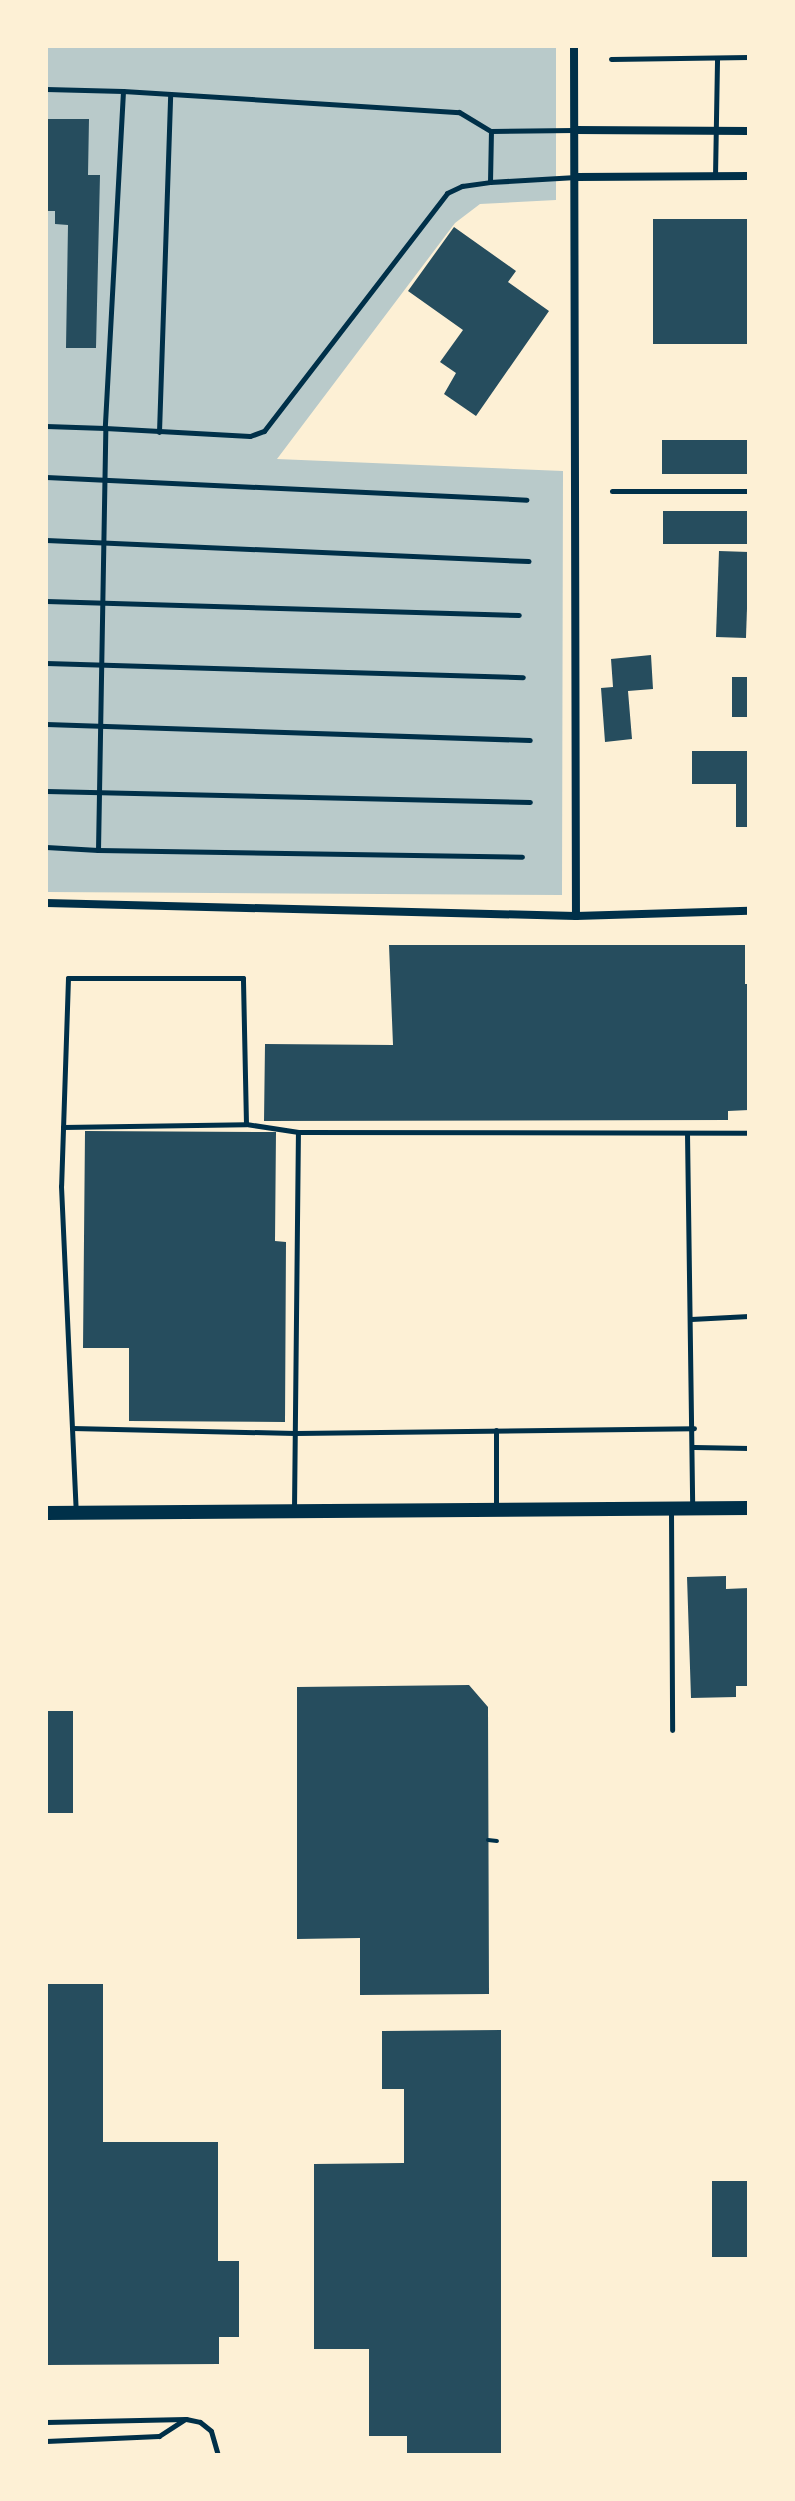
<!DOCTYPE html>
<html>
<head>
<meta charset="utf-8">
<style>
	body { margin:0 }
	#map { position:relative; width:795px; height:2501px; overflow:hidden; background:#fdf0d5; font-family:"Work Sans",sans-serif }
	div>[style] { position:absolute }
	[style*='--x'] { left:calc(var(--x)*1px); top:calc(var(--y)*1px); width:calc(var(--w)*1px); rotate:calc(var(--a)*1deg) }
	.green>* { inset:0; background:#b9caca }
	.building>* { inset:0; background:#264d5e; transform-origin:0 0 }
	.path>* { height:4px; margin:-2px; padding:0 2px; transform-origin:2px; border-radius:2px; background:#003049 }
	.service>* { height:5px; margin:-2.5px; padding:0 2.5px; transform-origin:2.5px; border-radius:2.5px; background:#003049 }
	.minor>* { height:8px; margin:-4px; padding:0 4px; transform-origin:4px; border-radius:4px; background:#003049 }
	.secondary>* { height:14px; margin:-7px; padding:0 7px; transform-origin:7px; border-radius:7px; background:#003049 }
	span { translate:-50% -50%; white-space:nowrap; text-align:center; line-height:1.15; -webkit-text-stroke:7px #fdf0d5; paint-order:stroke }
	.frame { position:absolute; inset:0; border:48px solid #fdf0d5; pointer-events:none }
</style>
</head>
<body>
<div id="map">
	<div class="green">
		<i style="clip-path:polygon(46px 46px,556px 46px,556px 200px,480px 204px,455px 223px,277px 459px,563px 471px,562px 895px,46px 892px)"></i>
	</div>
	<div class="building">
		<i style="clip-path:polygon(47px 119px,89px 119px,88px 175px,100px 175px,96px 348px,66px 348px,68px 225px,55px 224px,55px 211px,46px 211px)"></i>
		<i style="left:749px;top:219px;width:125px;height:96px;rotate:90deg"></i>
		<i style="clip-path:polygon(454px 227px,516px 271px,508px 282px,549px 311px,476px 416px,444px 394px,456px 373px,440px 362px,463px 330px,408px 291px)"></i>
		<i style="left:749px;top:440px;width:34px;height:87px;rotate:90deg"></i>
		<i style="left:663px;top:511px;width:86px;height:33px"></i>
		<i style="left:719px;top:551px;width:30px;height:86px;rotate:2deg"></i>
		<i style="clip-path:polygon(651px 655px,653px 689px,628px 691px,632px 739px,605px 742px,601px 688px,613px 687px,611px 659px)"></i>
		<i style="left:732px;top:677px;width:17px;height:40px"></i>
		<i style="clip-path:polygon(692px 751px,749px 751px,749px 827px,736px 827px,736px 784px,692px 784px)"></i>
		<i style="clip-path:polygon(389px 945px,745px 945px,745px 984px,749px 984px,749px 1110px,728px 1111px,728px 1120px,264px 1121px,265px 1044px,393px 1045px)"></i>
		<i style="clip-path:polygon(85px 1131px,276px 1132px,275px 1241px,286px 1242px,285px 1422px,129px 1421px,129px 1348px,83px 1348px)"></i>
		<i style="clip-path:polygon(726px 1576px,726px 1589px,749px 1588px,749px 1686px,736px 1686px,736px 1697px,691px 1698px,687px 1577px)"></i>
		<i style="clip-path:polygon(469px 1685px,488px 1707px,489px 1994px,360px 1995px,360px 1938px,297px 1939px,297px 1687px)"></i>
		<i style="left:46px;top:1711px;width:27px;height:102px"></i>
		<i style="clip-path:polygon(46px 1984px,103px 1984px,103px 2142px,218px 2142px,218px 2261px,239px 2261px,239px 2337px,219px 2337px,219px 2364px,46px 2365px)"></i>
		<i style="clip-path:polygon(501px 2030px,501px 2455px,407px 2455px,407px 2436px,369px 2436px,369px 2349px,314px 2349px,314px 2164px,404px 2163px,404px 2089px,382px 2089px,382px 2031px)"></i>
		<i style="left:712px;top:2181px;width:37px;height:76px"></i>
	</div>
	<div class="path">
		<i style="--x:488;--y:1840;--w:9;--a:6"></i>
	</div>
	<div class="service">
		<i style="--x:611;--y:59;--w:138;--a:-0.8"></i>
		<i style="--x:46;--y:89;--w:77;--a:1.5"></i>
		<i style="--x:123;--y:91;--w:337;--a:93.1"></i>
		<i style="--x:105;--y:428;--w:59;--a:-178.1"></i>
		<i style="--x:123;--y:91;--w:337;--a:3.6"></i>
		<i style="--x:459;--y:112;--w:37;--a:31"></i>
		<i style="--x:491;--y:131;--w:83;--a:-0.7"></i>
		<i style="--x:715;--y:176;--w:118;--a:-89"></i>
		<i style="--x:490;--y:182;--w:51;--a:-88.9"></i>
		<i style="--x:749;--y:364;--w:44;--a:90"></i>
		<i style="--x:159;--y:432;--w:338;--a:-88.1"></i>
		<i style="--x:46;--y:477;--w:481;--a:2.7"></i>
		<i style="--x:612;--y:491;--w:137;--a:0"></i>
		<i style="--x:46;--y:540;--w:483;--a:2.5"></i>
		<i style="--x:46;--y:601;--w:473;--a:1.7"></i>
		<i style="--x:46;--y:663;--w:477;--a:1.7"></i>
		<i style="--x:46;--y:724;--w:484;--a:1.9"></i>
		<i style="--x:46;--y:791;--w:484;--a:1.3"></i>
		<i style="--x:46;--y:847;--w:52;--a:3.3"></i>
		<i style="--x:98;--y:850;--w:422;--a:-89"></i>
		<i style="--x:105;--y:428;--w:145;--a:3.2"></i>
		<i style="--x:250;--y:436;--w:15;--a:-20"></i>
		<i style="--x:264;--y:431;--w:300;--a:-52.4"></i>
		<i style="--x:447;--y:193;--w:17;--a:-25"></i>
		<i style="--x:462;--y:186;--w:28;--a:-8"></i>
		<i style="--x:490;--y:182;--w:86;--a:-3.3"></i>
		<i style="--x:98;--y:850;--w:424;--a:0.9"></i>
		<i style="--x:246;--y:1124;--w:53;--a:8.7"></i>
		<i style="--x:63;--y:1127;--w:183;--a:-0.9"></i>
		<i style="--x:246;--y:1124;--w:146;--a:-91.2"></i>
		<i style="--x:243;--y:978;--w:175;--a:180"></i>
		<i style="--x:68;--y:978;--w:208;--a:91.9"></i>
		<i style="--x:61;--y:1186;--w:326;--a:87.4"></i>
		<i style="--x:687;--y:1133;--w:375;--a:89.2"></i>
		<i style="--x:691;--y:1319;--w:58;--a:-3"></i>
		<i style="--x:72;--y:1428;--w:223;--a:1.3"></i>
		<i style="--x:295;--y:1433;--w:399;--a:-0.7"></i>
		<i style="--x:694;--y:1447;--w:55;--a:1"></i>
		<i style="--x:294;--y:1509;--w:377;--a:-89.4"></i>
		<i style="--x:298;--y:1132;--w:451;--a:0.1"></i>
		<i style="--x:496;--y:1509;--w:79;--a:-90"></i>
		<i style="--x:671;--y:1511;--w:219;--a:89.7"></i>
		<i style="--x:46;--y:2422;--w:140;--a:-1.2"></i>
		<i style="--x:186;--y:2419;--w:14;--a:12"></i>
		<i style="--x:200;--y:2422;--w:14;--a:39"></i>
		<i style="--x:211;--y:2431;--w:25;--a:74"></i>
		<i style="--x:46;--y:2441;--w:113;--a:-2.5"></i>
		<i style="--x:159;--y:2436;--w:30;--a:-33"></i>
	</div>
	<div class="minor">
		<i style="--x:574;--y:46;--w:870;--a:89.87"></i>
		<i style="--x:575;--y:130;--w:174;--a:0.3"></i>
		<i style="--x:577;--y:177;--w:172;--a:-0.3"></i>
		<i style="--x:46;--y:903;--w:530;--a:1.41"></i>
		<i style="--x:576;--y:916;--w:173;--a:-1.7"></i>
	</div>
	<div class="secondary">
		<i style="--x:46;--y:1513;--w:703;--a:-0.41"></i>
	</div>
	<div class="frame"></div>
</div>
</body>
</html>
